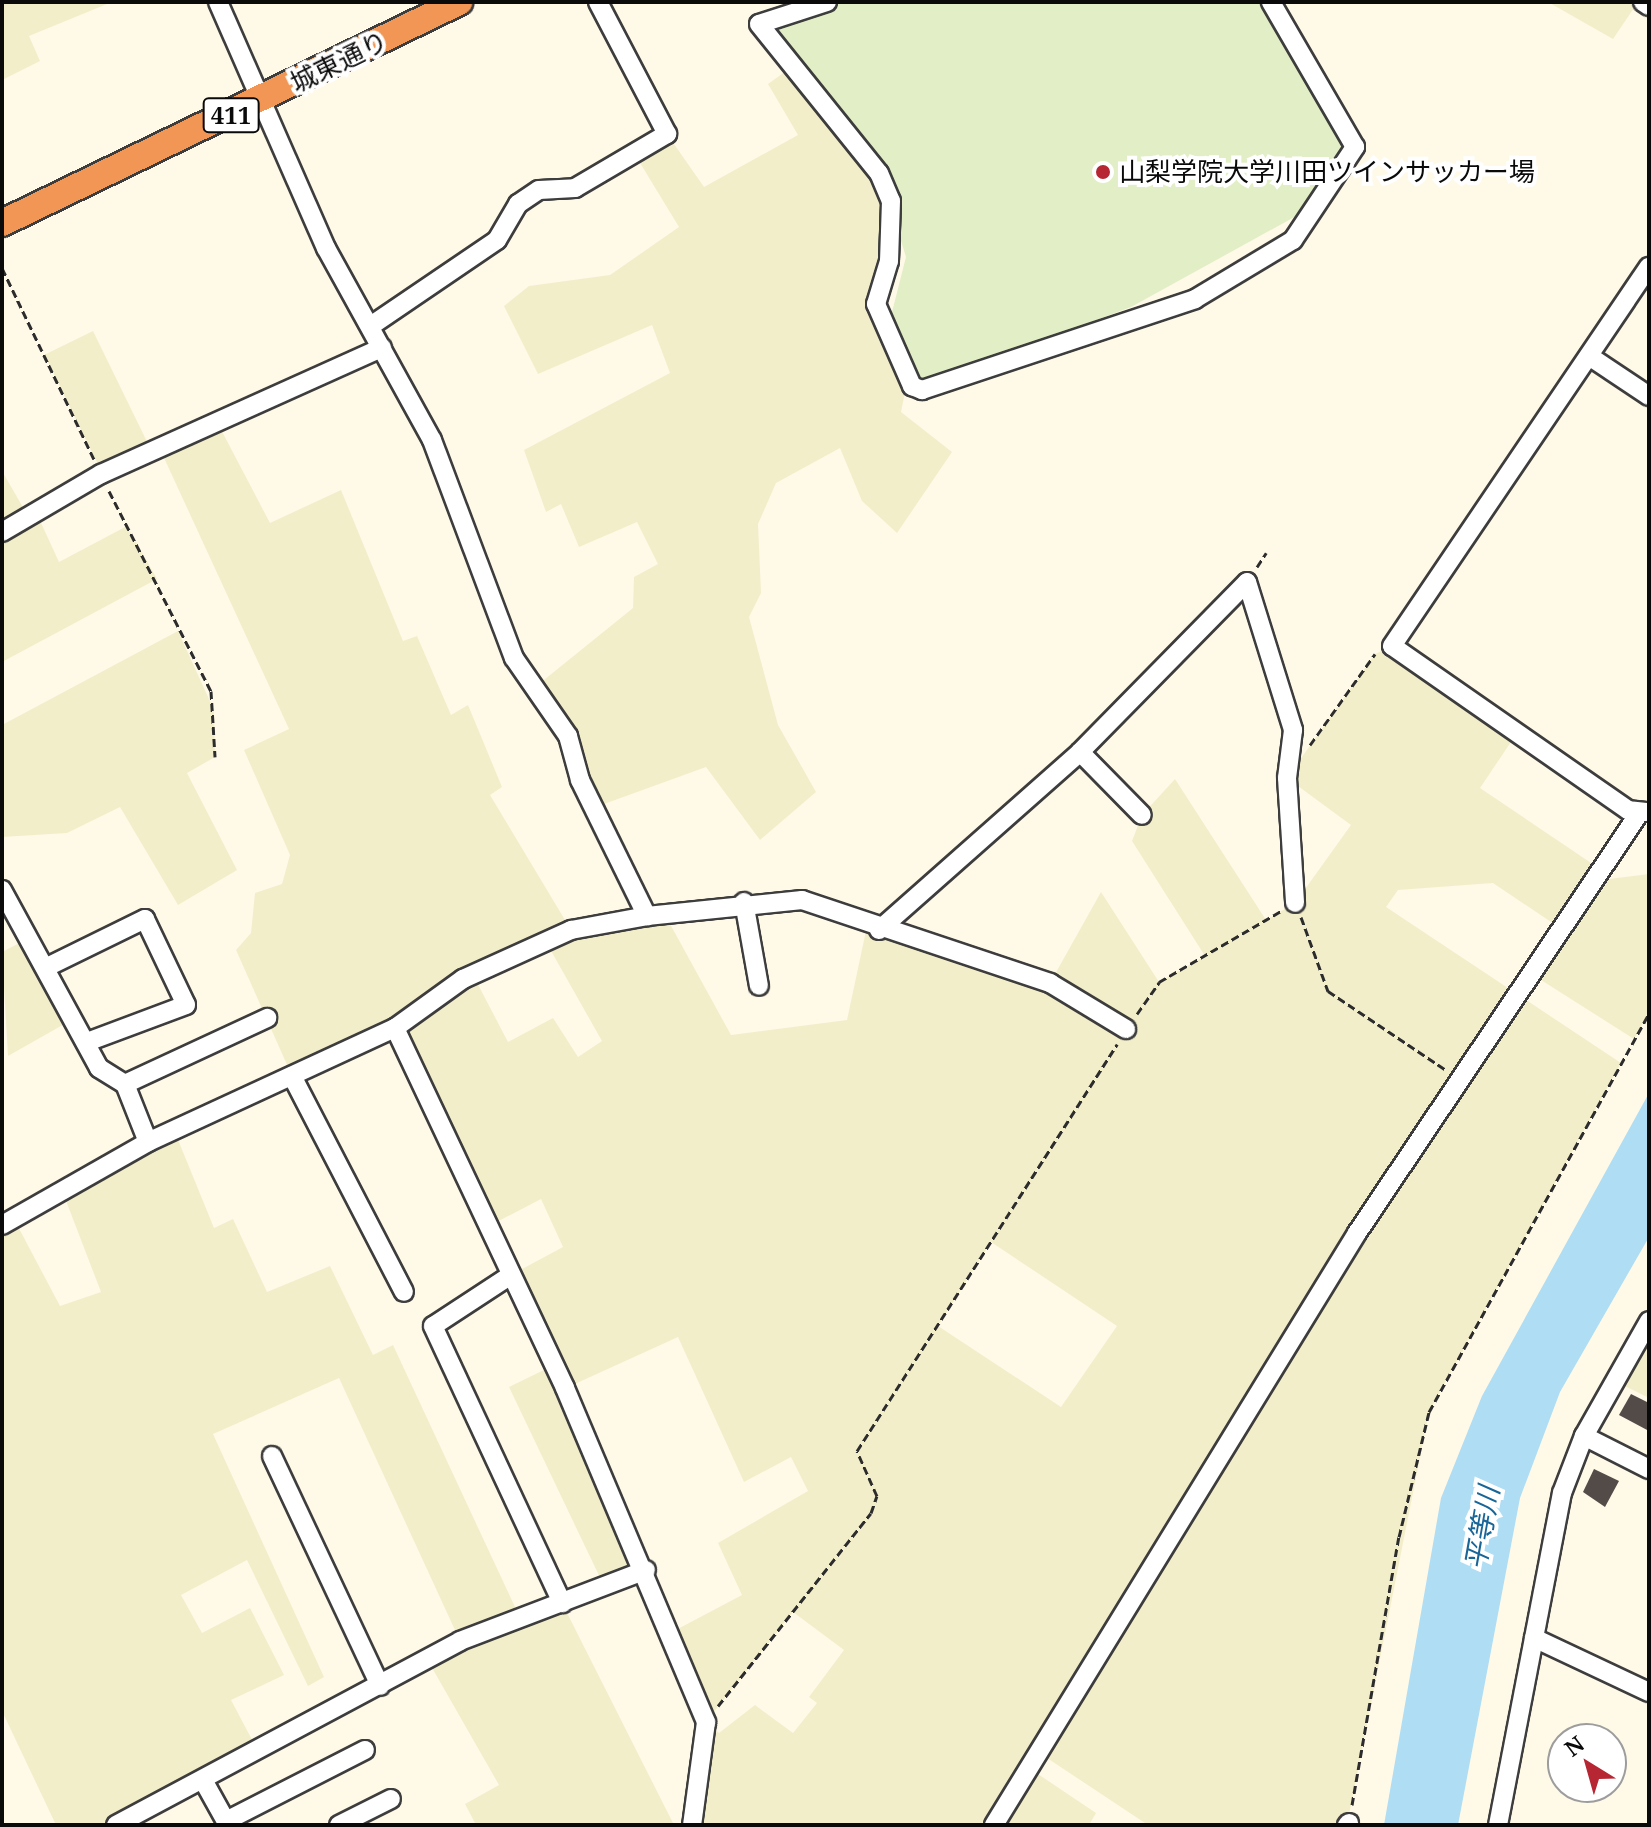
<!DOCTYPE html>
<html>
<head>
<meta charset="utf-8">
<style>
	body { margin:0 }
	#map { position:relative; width:1651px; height:1827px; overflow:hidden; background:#fff9e8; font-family:"Noto Serif","Noto Sans JP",serif }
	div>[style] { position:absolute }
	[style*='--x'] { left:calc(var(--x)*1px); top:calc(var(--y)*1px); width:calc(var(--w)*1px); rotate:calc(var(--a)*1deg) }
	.farmland>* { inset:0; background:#f3eeca; transform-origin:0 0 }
	.pitch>* { inset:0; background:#e2eec5 }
	.water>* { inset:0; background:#aeddf4 }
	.building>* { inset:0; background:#534b47 }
	.path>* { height:3px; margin-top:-1.5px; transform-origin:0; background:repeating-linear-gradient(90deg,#2c2c2c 0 8px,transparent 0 12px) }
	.roads { filter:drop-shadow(2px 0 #3d3d3d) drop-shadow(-2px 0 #3d3d3d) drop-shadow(0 2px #3d3d3d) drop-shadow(0 -2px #3d3d3d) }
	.minor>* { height:18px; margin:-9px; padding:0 9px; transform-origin:9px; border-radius:9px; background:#fff }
	.highway>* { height:26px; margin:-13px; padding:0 13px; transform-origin:13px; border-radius:13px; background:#f19654 }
	.dots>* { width:22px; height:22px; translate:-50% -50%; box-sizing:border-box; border:4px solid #fff; border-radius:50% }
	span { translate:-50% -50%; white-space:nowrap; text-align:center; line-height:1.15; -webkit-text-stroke:8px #fff; paint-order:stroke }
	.shield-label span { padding:2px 6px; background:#fff; border:2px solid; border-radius:6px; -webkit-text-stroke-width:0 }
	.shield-label { font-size:24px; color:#0a0a0a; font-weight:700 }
	.street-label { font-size:26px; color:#0a0a0a }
	.poi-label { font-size:26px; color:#0a0a0a }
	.left { translate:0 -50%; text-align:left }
	.water-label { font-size:28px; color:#186598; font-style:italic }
	.frame { position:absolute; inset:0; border:4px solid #0a0a0a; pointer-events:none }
	.north { position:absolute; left:1547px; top:1723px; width:80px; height:80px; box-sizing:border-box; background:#fff; border:2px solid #9d9d9d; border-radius:50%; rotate:323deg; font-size:22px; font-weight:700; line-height:32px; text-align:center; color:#0a0a0a }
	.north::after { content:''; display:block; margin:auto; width:28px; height:36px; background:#b62733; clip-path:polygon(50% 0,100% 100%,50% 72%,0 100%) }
</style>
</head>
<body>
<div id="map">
	<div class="farmland">
		<i style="clip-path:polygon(2px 2px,106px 2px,107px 4px,29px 36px,40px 61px,2px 80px)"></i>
		<i style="clip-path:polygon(1548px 2px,1638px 2px,1613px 39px)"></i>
		<i style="clip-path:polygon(786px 71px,887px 198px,879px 266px,890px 356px,905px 392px,901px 412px,952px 452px,897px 533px,862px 501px,840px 448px,776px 483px,758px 524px,761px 593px,749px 617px,778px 725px,816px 792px,760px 840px,706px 767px,593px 808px,534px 688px,633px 608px,634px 577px,658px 564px,637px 522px,579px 547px,561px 504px,546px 512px,524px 450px,670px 373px,652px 325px,538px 374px,504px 306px,529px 286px,610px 275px,679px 227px,634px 153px,667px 134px,704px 187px,798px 135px,768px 84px)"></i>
		<i style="left:93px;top:331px;width:133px;height:54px;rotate:64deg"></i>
		<i style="clip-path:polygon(evenodd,217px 422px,270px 523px,341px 490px,403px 641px,417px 636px,451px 715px,468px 705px,502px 787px,490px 795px,571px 930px,664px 913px,731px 1035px,847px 1020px,867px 926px,1050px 983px,1101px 892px,1159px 982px,1205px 956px,1132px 841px,1142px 815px,1175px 779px,1266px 920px,1295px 903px,1351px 825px,1287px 778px,1375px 654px,1392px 646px,1517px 733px,1480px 788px,1600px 869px,1593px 881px,1649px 874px,1649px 1013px,1634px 1039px,1530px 973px,1560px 928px,1493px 883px,1398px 890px,1386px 907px,1621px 1063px,1429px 1412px,1347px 1825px,1148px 1825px,1038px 1752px,1029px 1768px,1096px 1813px,1089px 1825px,692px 1825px,706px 1722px,672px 1632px,742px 1595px,718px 1543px,808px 1491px,791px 1457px,744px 1482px,678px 1337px,566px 1388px,646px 1570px,604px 1586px,509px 1387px,554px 1365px,511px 1275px,563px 1247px,541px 1199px,489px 1226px,395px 1029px,292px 1076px,236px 950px,251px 933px,255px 893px,282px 884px,290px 855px,244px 750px,289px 729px,159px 447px,217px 422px,546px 942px,602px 1041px,578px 1057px,553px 1018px,508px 1042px,473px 975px,546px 942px,217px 422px,991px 1242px,1117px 1326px,1061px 1407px,938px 1326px,991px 1242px,217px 422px,793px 1612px,844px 1650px,809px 1697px,817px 1703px,793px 1733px,755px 1705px,719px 1733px,706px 1722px,793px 1612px)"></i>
		<i style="clip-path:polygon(2px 471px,28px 516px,36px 512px,59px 562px,127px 526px,157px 579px,2px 662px)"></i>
		<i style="clip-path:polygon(178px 631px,214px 710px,215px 757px,187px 773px,237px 870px,178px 905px,120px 807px,67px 833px,2px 837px,2px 725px)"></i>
		<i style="clip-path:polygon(31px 937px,75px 1018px,8px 1056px,2px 952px)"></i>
		<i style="clip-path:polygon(174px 1130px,214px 1228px,233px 1219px,267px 1292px,330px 1266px,373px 1355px,393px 1345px,521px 1620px,562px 1603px,674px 1825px,476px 1825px,465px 1804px,499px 1785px,427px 1659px,460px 1641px,339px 1378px,213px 1434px,324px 1677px,308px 1686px,247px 1560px,181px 1595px,202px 1633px,250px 1608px,284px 1675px,231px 1700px,258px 1751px,116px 1825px,56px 1825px,2px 1711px,2px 1225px,14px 1219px,60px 1306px,101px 1292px,63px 1193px)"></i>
		<i style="clip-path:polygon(1649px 1335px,1649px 1398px,1621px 1384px)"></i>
	</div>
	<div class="pitch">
		<i style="clip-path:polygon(831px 2px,1259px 2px,1343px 144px,1298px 215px,1131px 307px,923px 385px,891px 316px,906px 257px,895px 221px,898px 197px,773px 29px)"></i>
	</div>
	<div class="water">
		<i style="clip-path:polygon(1649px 1093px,1649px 1237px,1560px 1392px,1520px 1498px,1458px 1825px,1384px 1825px,1441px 1498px,1482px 1396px)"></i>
	</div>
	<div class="building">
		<i style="clip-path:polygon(1631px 1394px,1649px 1403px,1649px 1431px,1619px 1415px)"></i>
		<i style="clip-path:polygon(1594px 1469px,1619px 1481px,1605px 1507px,1583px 1492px)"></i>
	</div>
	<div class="path">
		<i style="--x:2;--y:268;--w:212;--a:64.3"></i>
		<i style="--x:109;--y:491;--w:225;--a:63"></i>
		<i style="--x:211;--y:691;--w:66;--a:86.5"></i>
		<i style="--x:1257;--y:567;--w:17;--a:-57"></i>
		<i style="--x:1310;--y:745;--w:112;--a:-54.5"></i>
		<i style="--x:1301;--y:917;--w:79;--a:70"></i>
		<i style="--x:1328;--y:991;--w:142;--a:33.8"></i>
		<i style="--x:1137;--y:1014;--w:39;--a:-55"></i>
		<i style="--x:1159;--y:982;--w:141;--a:-30.2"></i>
		<i style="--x:718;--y:1706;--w:246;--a:-51.6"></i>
		<i style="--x:871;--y:1513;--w:18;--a:-71"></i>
		<i style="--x:877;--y:1496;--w:49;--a:-114"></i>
		<i style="--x:857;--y:1451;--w:483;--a:-57.4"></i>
		<i style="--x:1352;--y:1805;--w:272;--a:-80.1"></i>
		<i style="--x:1399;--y:1537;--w:129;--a:-76.5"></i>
		<i style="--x:1429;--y:1412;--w:456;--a:-61.1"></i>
	</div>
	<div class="roads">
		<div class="minor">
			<i style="--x:218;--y:2;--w:269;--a:66.3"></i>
			<i style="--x:326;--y:248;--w:219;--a:61.1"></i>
			<i style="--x:432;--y:440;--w:233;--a:69.4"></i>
			<i style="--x:514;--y:658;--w:95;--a:55.3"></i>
			<i style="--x:568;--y:736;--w:46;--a:74.7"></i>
			<i style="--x:580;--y:780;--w:152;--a:63.8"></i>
			<i style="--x:827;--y:2;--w:71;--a:162.1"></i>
			<i style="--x:759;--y:24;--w:191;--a:51.2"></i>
			<i style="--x:879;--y:173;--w:30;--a:67"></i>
			<i style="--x:891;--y:201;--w:60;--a:91.9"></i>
			<i style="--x:889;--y:261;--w:45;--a:106.8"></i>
			<i style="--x:876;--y:304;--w:90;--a:66.3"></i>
			<i style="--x:912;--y:386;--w:11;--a:22"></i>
			<i style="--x:922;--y:390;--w:288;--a:-18.4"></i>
			<i style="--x:1195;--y:299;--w:114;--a:-31"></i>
			<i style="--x:1293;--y:240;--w:112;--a:-56.3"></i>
			<i style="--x:1355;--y:147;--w:168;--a:-120.1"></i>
			<i style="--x:1643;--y:2;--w:7;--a:34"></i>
			<i style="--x:372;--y:325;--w:151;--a:-34.2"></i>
			<i style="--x:497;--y:240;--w:42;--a:-59.7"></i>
			<i style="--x:518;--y:204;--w:25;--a:-34"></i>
			<i style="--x:539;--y:190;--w:36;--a:-3"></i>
			<i style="--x:575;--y:188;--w:107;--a:-30.4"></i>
			<i style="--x:667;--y:134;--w:149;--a:-117.6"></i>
			<i style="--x:1589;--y:356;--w:72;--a:33.7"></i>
			<i style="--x:2;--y:532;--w:115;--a:-30.4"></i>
			<i style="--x:101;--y:474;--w:308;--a:-24.2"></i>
			<i style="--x:1080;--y:752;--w:88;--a:45.5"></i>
			<i style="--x:1646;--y:812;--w:18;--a:-174"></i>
			<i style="--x:1628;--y:810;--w:287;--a:-145.2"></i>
			<i style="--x:1392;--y:646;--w:458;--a:-55.9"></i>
			<i style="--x:2;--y:890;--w:203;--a:61.4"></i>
			<i style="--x:99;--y:1068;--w:31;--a:32"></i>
			<i style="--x:125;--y:1084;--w:62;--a:68.4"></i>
			<i style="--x:744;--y:902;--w:85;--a:79.9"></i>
			<i style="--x:879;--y:930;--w:268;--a:-41.5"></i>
			<i style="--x:1080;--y:752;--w:238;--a:-45.5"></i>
			<i style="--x:1247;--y:582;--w:155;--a:72.7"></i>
			<i style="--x:1293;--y:730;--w:48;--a:97.1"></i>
			<i style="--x:1287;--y:778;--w:125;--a:86.3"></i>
			<i style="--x:49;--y:966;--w:107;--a:-26.1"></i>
			<i style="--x:145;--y:919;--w:95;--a:64.5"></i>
			<i style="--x:186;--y:1005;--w:106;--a:159.5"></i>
			<i style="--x:395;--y:1028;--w:398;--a:64.7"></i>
			<i style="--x:565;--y:1388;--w:363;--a:67.1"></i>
			<i style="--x:706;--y:1722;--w:104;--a:97.7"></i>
			<i style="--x:292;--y:1076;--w:243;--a:62.6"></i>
			<i style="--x:125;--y:1084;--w:157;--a:-24.9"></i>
			<i style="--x:2;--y:1225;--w:168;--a:-29.6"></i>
			<i style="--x:148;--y:1142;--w:272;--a:-24.8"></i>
			<i style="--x:395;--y:1028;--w:84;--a:-35.8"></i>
			<i style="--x:463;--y:979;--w:119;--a:-24.4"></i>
			<i style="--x:571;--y:930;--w:77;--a:-10.4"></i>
			<i style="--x:647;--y:916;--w:156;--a:-5.9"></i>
			<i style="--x:802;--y:900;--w:262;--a:18.5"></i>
			<i style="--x:1050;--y:983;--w:89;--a:31.2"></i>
			<i style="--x:511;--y:1275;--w:93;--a:146.8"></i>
			<i style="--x:433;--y:1326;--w:306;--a:65"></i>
			<i style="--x:1584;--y:1436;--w:73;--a:26.9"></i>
			<i style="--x:272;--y:1456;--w:254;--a:64.8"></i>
			<i style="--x:1534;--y:1638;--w:127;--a:25.2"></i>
			<i style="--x:203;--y:1780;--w:51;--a:60.9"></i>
			<i style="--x:226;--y:1821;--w:156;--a:-27.1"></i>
			<i style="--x:116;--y:1825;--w:390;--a:-28.1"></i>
			<i style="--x:460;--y:1641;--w:199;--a:-20.9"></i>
			<i style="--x:339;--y:1825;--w:58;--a:-26.6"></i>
			<i style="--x:994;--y:1825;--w:694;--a:-58.48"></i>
			<i style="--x:1357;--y:1233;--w:504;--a:-56.09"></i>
			<i style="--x:1347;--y:1825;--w:3;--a:-45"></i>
			<i style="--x:1498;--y:1825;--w:338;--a:-79.1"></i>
			<i style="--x:1562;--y:1493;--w:61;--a:-68.9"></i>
			<i style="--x:1584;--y:1436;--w:132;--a:-60.5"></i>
		</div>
		<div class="highway">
			<i style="--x:2;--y:223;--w:508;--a:-25.81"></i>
		</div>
	</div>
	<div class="dots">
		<i style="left:1103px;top:172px;background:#b62733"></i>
	</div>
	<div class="shield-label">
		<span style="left:231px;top:115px">411</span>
	</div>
	<div class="street-label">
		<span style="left:339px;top:62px;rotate:-26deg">城東通り</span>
	</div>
	<div class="poi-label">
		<span class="left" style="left:1119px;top:172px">山梨学院大学川田ツインサッカー場</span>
	</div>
	<div class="water-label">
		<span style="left:1481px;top:1528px;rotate:-80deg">平等川</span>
	</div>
	<div class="frame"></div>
	<div class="north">N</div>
</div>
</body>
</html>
